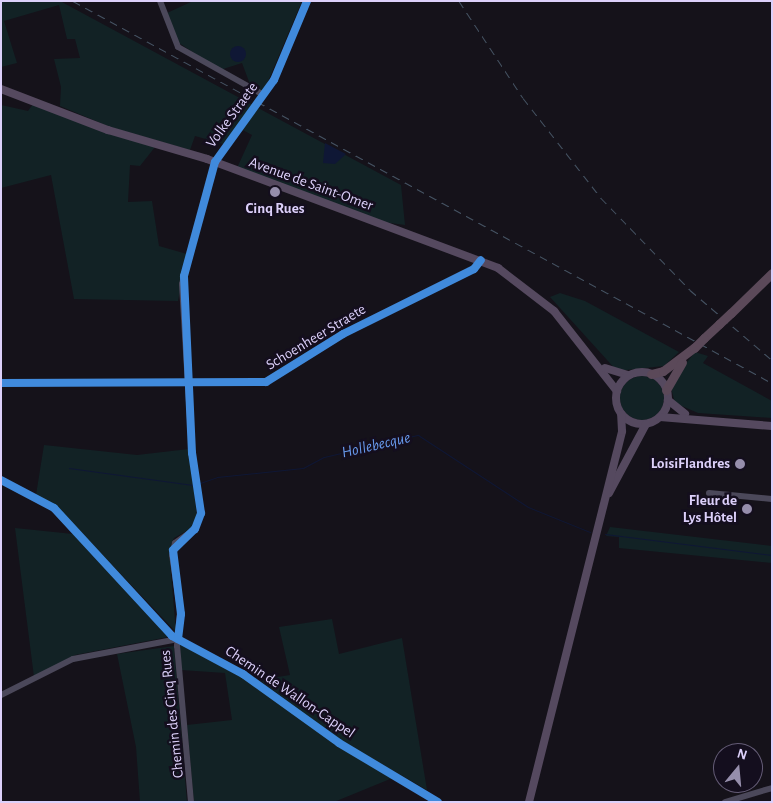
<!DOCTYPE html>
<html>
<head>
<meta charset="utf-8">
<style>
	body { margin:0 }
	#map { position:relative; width:773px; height:803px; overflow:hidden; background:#15121a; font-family:"Alegreya Sans",sans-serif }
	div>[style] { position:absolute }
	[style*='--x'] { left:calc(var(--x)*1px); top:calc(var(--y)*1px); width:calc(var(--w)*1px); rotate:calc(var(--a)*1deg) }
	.green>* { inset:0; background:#122225 }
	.round { border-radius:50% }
	.water>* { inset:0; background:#0f1735 }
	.stream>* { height:1px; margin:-0.5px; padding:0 0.5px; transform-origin:0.5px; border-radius:0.5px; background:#0f1735 }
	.minor>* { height:6px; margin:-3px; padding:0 3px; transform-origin:3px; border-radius:3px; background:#4b485a }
	.major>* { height:8px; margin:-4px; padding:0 4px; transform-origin:4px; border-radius:4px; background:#55495f }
	.major>.ring { margin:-4px; padding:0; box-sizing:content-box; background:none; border:8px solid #55495f; border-radius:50% }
	.highway>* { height:9px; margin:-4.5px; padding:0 4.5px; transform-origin:4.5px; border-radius:4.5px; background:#5b4959 }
	.rail>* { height:1px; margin-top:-0.5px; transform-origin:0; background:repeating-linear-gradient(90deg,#455363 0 8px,transparent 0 14px) }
	.highway-bridge>* { height:9px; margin:-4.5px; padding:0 4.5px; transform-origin:4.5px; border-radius:4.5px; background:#5b4959 }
	.cycleway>* { height:8px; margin:-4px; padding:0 4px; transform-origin:4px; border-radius:4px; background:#408adc }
	.dots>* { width:14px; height:14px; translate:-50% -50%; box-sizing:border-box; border:2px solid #140e1e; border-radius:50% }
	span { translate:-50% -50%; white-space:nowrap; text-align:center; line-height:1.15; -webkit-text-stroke:5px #140e1e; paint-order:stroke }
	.street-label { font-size:15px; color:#dcd0fa }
	.poi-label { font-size:15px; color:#dcd0fa; font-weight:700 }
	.right { translate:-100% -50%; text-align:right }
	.water-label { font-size:16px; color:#699cf0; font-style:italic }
	.frame { position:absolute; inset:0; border:2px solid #dcd0fa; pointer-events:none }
	.north { position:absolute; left:713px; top:743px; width:50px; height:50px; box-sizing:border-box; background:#140e1e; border:1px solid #645c76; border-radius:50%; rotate:17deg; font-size:14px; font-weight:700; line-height:20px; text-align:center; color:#dcd0fa }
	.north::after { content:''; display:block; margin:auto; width:18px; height:22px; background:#968eac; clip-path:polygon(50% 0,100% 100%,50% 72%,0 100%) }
</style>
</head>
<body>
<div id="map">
	<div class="green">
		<i style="clip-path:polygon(1px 1px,60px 1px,401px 185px,405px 225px,383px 222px,237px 168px,252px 135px,239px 128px,223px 144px,195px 136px,190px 150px,110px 127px,60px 106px,61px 87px,54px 59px,80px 58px,75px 39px,67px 39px,59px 5px,4px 21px,17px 63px,1px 67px)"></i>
		<i style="clip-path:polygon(193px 1px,302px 1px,264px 91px,251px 87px,242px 63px,220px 70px,179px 43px,167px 13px)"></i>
		<i style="clip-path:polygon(33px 104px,155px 147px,140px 166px,130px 165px,128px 202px,152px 201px,159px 246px,187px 254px,178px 301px,74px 299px,51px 175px,1px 188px,1px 105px,28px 111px)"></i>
		<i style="clip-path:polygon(560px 293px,585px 301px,679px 352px,664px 366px,617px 371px,550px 297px)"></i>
		<i style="clip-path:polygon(695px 352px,708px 356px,703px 363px,772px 401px,772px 418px,698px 413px,675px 403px,670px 384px)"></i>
		<i class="round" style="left:620px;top:376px;width:44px;height:44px"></i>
		<i style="clip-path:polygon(44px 445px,137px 455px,189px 449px,197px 517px,190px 529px,174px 538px,169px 550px,176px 632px,55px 505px,36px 495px)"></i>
		<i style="clip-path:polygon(610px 527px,772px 546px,772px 563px,619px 548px,619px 537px,606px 536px)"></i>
		<i style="clip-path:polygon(15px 528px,73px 534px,168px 637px,75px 655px,34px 677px)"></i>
		<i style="clip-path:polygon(332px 619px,339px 654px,402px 638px,427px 790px,345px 743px,259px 680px,290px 675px,279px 627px)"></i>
		<i style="clip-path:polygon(180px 644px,256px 685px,395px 777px,334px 802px,194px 802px,187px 725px,232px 720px,225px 673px,181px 670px)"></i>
		<i style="clip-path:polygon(174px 646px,187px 802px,140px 802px,136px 747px,117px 654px)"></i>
	</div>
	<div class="water">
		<i class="round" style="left:230px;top:46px;width:16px;height:16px"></i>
		<i style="clip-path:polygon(325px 143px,346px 154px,335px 164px,323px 163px)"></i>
	</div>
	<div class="stream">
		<i style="--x:69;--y:468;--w:125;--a:7.8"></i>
		<i style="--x:200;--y:483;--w:18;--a:-19"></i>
		<i style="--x:217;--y:477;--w:86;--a:-6"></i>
		<i style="--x:303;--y:468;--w:24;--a:-28"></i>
		<i style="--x:324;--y:457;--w:97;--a:-13.2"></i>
		<i style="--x:418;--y:435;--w:131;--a:33.2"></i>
		<i style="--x:528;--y:507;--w:67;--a:22"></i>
		<i style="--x:605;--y:534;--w:168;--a:7.2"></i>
	</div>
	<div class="minor">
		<i style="--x:160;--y:1;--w:49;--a:68.6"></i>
		<i style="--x:178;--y:47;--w:98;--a:29.2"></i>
		<i style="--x:1;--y:383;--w:265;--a:-0.2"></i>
		<i style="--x:266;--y:382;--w:91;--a:-31.9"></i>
		<i style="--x:343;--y:334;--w:146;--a:-26.4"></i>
		<i style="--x:474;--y:269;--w:11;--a:-52"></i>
		<i style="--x:1;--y:480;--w:60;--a:27.8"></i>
		<i style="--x:54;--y:508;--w:174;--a:47.3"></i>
		<i style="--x:172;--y:636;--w:81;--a:28.2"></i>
		<i style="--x:243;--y:674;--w:118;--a:35.7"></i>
		<i style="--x:339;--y:743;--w:115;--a:30.8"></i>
		<i style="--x:709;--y:493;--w:63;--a:5.4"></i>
		<i style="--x:1;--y:695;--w:80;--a:-26.6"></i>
		<i style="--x:73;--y:659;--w:107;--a:-10.8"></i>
		<i style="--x:191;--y:802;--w:157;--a:-95.1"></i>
		<i style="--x:177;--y:646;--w:37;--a:-85"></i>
		<i style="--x:180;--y:609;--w:55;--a:-98.4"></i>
		<i style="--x:172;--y:555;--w:12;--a:-76"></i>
		<i style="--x:175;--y:543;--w:24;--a:-35"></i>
		<i style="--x:195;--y:529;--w:17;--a:-69"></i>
		<i style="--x:201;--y:513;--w:61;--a:-98.5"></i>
		<i style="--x:192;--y:453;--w:169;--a:-93.4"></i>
		<i style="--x:182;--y:284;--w:126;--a:-74.9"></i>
		<i style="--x:215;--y:162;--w:101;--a:-54.3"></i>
		<i style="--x:274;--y:80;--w:86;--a:-67.3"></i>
		<i style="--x:725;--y:802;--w:49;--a:-16.6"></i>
	</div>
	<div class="major">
		<i style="--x:1;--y:89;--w:115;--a:21"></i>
		<i style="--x:108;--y:130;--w:103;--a:16.3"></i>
		<i style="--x:207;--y:159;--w:311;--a:20.5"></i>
		<i style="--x:498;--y:268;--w:71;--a:37.5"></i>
		<i style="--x:554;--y:311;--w:102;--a:51.8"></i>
		<i style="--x:605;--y:368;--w:24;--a:17"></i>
		<i class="ring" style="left:616px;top:372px;width:44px;height:44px"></i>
		<i style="--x:668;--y:400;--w:22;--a:39"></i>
		<i style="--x:660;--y:417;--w:112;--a:4.6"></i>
		<i style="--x:609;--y:493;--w:78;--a:-61.8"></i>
		<i style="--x:529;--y:802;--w:382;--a:-75.9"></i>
		<i style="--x:622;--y:431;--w:17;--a:-93"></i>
	</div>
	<div class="highway">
		<i style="--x:731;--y:313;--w:57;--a:-44.3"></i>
		<i style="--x:704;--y:338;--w:21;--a:-43"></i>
		<i style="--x:651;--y:374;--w:12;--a:-14"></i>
		<i style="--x:663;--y:371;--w:39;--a:-37"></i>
		<i style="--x:666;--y:390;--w:32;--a:-60"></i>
	</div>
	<div class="rail">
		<i style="--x:73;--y:1;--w:797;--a:28.66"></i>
		<i style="--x:459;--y:1;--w:116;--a:56.6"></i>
		<i style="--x:523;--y:98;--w:127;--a:52"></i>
		<i style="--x:601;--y:198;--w:128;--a:45.9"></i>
		<i style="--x:690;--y:290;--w:108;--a:40.5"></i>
	</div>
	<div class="highway-bridge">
		<i style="--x:719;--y:324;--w:16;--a:-43"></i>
		<i style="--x:694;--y:348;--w:14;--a:-45"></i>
	</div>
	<div class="cycleway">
		<i style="--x:1;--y:383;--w:265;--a:-0.2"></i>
		<i style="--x:266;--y:382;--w:91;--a:-31.9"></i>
		<i style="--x:343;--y:334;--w:146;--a:-26.4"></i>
		<i style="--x:474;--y:269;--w:11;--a:-52"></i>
		<i style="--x:1;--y:480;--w:60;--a:27.8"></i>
		<i style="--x:54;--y:508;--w:174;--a:47.3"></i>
		<i style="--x:172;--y:636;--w:81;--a:28.2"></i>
		<i style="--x:243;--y:674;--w:118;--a:35.7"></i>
		<i style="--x:339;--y:743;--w:115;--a:30.8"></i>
		<i style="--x:178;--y:639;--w:25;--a:-83"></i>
		<i style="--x:181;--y:614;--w:64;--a:-97.1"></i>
		<i style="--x:173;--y:550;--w:30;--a:-44"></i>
		<i style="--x:195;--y:529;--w:17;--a:-69"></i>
		<i style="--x:201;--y:513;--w:61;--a:-98.5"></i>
		<i style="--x:192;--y:453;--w:177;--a:-92.6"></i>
		<i style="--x:184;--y:276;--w:118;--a:-74.8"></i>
		<i style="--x:215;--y:162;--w:101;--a:-54.3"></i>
		<i style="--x:274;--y:80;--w:86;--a:-67.3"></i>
	</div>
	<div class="dots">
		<i style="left:275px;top:192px;background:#968eac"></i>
		<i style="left:740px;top:464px;background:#968eac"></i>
		<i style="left:747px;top:509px;background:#968eac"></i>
	</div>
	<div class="street-label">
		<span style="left:232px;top:115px;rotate:-54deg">Volke Straete</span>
		<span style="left:311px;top:184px;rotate:20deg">Avenue de Saint-Omer</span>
		<span style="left:316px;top:337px;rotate:-31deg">Schoenheer Straete</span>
		<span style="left:290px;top:692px;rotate:34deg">Chemin de Wallon-Cappel</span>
		<span style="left:172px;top:714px;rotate:-96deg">Chemin des Cinq Rues</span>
	</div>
	<div class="poi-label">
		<span style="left:275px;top:209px">Cinq Rues</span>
		<span class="right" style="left:730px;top:464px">LoisiFlandres</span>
		<span class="right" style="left:737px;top:509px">Fleur de<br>Lys Hôtel</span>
	</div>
	<div class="water-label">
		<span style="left:376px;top:445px;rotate:-13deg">Hollebecque</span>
	</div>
	<div class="frame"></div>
	<div class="north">N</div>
</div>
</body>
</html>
